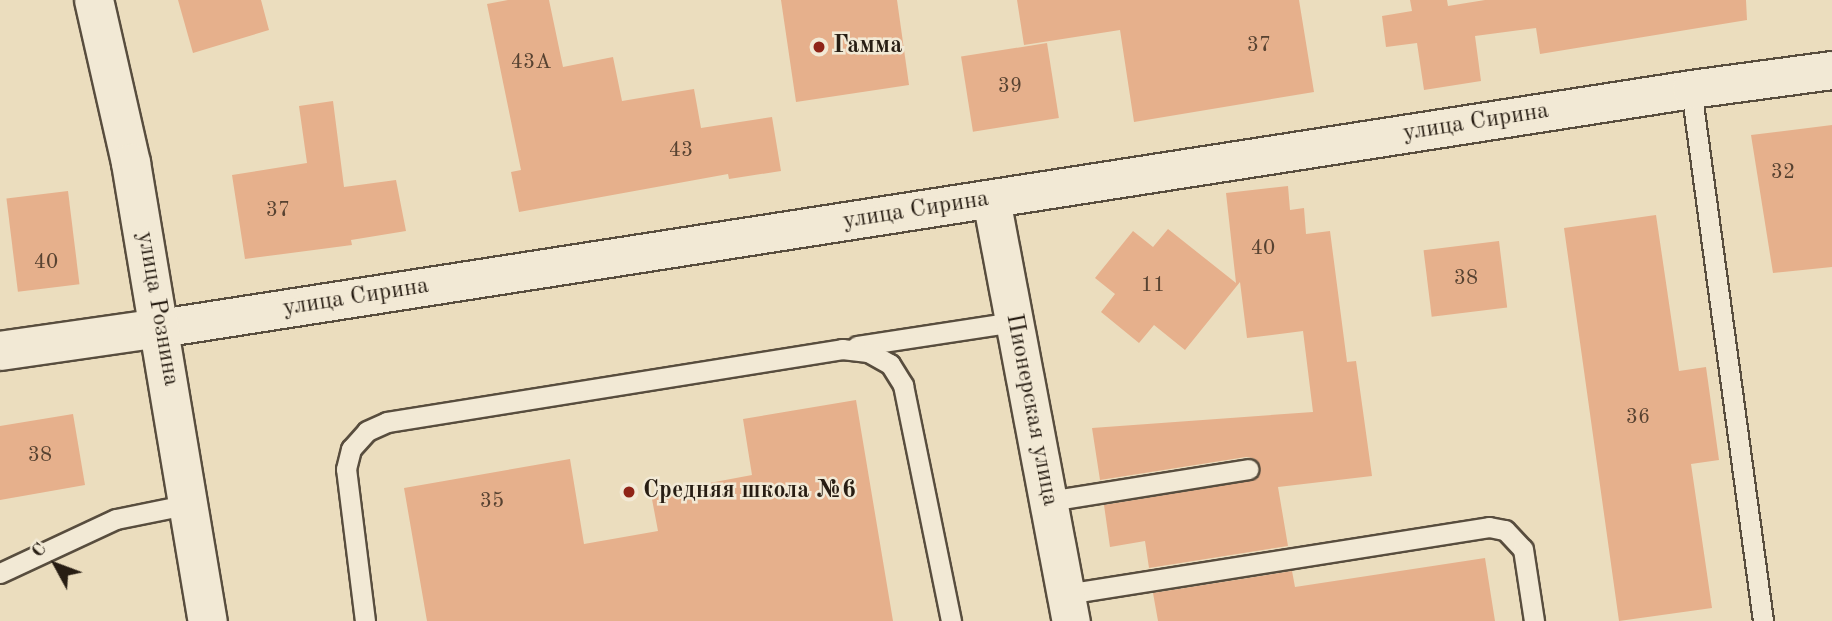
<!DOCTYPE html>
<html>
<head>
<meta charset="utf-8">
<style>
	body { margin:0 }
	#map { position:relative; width:1832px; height:621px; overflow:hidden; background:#ebddbe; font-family:"Old Standard TT",serif }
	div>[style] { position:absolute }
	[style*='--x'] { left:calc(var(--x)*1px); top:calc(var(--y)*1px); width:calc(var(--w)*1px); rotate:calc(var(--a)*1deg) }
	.building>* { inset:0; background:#e6b08c; transform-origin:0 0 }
	.roads { filter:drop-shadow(2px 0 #584d3e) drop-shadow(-2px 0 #584d3e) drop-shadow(0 2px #584d3e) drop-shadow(0 -2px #584d3e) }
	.service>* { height:19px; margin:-9.5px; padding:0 9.5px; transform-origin:9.5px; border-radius:9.5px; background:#f2e9d5 }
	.minor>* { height:37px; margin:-18.5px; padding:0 18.5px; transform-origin:18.5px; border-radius:18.5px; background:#f2e9d5 }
	.tertiary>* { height:38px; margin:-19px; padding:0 19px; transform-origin:19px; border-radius:19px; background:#f2e9d5 }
	.secondary>* { height:38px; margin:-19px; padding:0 19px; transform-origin:19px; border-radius:19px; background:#f2e9d5 }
	.dots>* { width:19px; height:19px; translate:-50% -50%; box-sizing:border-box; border:4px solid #f2e9d5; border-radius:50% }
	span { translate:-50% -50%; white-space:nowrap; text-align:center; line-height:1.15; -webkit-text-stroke:5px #f2e9d5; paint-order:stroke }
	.number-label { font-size:21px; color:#574231 }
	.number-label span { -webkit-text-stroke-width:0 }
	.poi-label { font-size:24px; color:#271d13; font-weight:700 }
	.left { translate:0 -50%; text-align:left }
	.street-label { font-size:24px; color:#271d13 }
	.north { position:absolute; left:21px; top:530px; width:70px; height:70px; -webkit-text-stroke:5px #f2e9d5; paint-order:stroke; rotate:311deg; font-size:19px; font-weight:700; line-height:28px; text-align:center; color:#271d13 }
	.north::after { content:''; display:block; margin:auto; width:24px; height:32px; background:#271d13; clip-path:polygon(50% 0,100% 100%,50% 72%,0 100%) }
</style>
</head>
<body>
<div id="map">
	<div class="building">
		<i style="clip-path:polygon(178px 0,261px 0,269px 30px,193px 53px)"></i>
		<i style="clip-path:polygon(508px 0,549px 0,563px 67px,613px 57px,622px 101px,694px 89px,701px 128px,772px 117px,781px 171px,729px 179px,728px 174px,519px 212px,511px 172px,521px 170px,487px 4px)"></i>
		<i style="clip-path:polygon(781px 0,897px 0,909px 85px,796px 102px)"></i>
		<i style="clip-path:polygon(1017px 0,1299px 0,1314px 92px,1134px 122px,1120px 30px,1024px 45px)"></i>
		<i style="clip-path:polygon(1410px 0,1447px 0,1448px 6px,1485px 0,1746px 0,1747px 20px,1540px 54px,1536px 28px,1475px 36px,1481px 81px,1424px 90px,1417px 43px,1386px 47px,1382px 16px,1412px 11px)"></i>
		<i style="left:1047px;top:43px;width:76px;height:87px;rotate:81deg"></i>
		<i style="clip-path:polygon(333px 101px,344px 187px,396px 180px,406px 231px,351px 240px,352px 245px,245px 259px,232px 175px,307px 163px,299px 106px)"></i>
		<i style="clip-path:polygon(1832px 125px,1832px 267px,1773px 273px,1751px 135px)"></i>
		<i style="clip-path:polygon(1288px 186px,1290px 210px,1304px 208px,1306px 234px,1330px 231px,1347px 362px,1356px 361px,1372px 476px,1278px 487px,1288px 546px,1149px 568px,1145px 541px,1110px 547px,1104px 505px,1250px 481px,1259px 474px,1260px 466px,1253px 458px,1246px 457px,1100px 480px,1092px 428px,1313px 412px,1303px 331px,1247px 338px,1240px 282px,1185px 350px,1154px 325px,1139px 343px,1101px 312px,1115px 294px,1095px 278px,1133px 231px,1153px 247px,1168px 229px,1236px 283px,1226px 193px)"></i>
		<i style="left:68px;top:191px;width:94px;height:62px;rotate:83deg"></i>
		<i style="clip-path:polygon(1656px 215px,1679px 371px,1706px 367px,1719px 460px,1691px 464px,1712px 608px,1619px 621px,1564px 228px)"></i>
		<i style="left:1499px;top:241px;width:67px;height:76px;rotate:83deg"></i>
		<i style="clip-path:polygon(856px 400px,893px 621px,427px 621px,404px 488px,570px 459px,584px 544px,658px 531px,651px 494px,752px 475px,743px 419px)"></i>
		<i style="clip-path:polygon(73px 414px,85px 485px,0 500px,0 426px)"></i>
		<i style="clip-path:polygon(1485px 558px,1495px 621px,1158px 621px,1153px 593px,1292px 571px,1295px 587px)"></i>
	</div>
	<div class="roads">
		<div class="service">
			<i style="--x:1691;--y:89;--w:537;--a:82.29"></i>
			<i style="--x:857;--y:346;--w:159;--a:-8.7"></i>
			<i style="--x:1049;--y:501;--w:202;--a:-9.1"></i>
			<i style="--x:0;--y:573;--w:128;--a:-25"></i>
			<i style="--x:116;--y:519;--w:76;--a:-11.5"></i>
			<i style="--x:1066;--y:594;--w:428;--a:-9"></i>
			<i style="--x:1489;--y:527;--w:16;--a:11"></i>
			<i style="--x:1505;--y:530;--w:26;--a:47"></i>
			<i style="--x:1523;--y:549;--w:73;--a:81.3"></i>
			<i style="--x:365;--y:621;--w:153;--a:-97.1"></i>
			<i style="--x:346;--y:469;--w:21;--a:-76"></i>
			<i style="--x:351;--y:449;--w:24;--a:-48"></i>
			<i style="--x:367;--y:431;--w:22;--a:-24"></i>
			<i style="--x:387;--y:422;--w:461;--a:-9.1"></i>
			<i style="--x:842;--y:349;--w:26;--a:7"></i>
			<i style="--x:868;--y:352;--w:25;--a:29"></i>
			<i style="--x:890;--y:364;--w:25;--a:58"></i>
			<i style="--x:903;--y:385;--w:241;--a:78.5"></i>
		</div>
		<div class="minor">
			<i style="--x:991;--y:199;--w:430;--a:79.3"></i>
			<i style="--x:160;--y:328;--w:1550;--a:-8.87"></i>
			<i style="--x:1691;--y:89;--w:142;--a:-7.7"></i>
		</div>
		<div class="tertiary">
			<i style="--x:0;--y:351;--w:162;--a:-8.2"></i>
		</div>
		<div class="secondary">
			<i style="--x:94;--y:0;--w:167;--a:77.2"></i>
			<i style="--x:131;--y:163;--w:464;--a:80.5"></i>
		</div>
	</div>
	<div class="dots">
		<i style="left:819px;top:47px;background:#8f2418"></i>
		<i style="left:629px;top:492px;background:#8f2418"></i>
	</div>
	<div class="number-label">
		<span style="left:1259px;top:46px">37</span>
		<span style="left:531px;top:63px">43А</span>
		<span style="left:1010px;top:87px">39</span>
		<span style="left:681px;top:151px">43</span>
		<span style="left:1783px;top:173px">32</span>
		<span style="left:278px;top:211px">37</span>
		<span style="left:1263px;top:249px">40</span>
		<span style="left:46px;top:263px">40</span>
		<span style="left:1466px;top:279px">38</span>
		<span style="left:1153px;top:286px">11</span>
		<span style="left:1638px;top:418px">36</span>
		<span style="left:40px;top:456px">38</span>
		<span style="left:492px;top:502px">35</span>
	</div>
	<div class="poi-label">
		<span class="left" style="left:833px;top:47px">Гамма</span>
		<span class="left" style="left:643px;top:492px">Средняя школа №6</span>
	</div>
	<div class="street-label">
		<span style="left:1476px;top:123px;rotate:-9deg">улица Сирина</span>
		<span style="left:916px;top:211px;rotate:-9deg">улица Сирина</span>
		<span style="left:356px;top:298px;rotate:-9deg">улица Сирина</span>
		<span style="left:157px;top:309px;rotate:80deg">улица Рознина</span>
		<span style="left:1031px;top:410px;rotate:79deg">Пионерская улица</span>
	</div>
	<div class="north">С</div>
</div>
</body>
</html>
